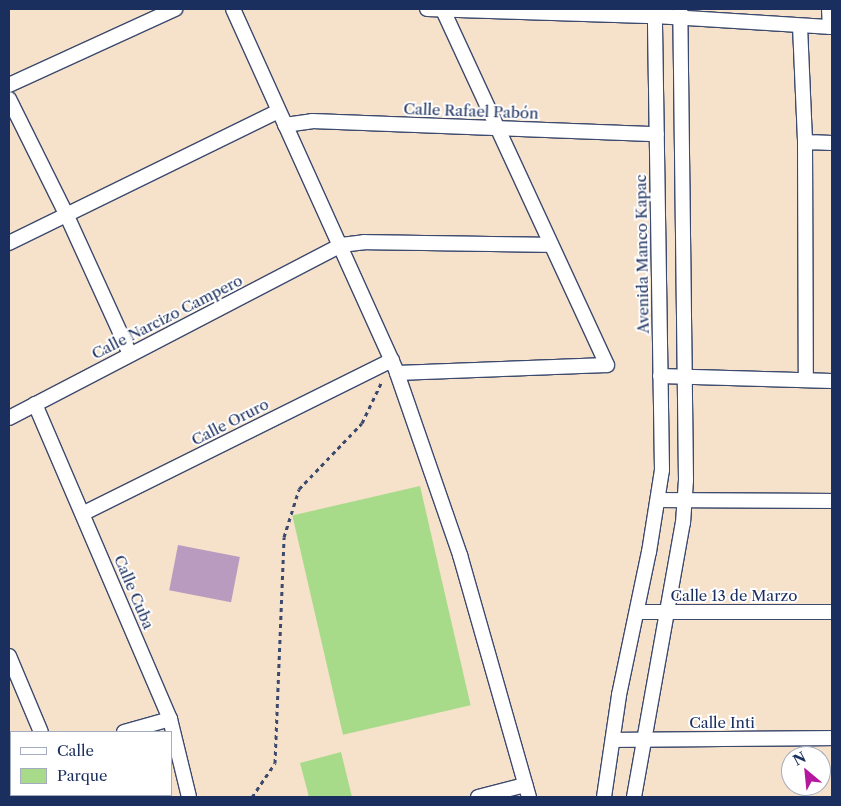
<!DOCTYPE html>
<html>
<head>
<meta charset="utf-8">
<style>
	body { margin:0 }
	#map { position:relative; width:841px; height:806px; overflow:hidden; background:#f6e1ca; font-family:"Libre Caslon Text",serif }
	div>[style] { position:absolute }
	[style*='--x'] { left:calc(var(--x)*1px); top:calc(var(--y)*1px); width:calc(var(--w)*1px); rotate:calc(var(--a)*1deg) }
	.green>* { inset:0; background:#a7db8a; transform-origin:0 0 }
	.building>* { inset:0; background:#b89bbf; transform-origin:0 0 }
	.path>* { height:3px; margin-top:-1.5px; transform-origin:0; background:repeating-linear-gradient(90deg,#3c4a6e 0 4px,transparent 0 8px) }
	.roads { filter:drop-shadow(1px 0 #3c4a6e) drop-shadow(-1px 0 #3c4a6e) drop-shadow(0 1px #3c4a6e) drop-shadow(0 -1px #3c4a6e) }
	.street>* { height:14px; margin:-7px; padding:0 7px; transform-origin:7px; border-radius:7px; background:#fff }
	span { translate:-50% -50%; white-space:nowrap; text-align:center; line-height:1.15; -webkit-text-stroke:4px #fff; paint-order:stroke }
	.street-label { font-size:15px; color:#1b2f5e }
	.frame { position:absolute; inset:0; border:10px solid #1b2f5e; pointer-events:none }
	.legend { position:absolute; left:10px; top:731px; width:162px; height:65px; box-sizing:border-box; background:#fff; border:1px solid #a4acbf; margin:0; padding:6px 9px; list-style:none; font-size:15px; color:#1b2f5e }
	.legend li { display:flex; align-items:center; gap:10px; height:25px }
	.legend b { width:25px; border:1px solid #a4acbf }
	.north { position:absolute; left:781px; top:746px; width:50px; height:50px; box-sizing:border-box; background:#fff; border:1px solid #a4acbf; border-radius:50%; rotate:332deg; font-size:14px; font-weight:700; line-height:20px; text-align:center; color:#1b2f5e }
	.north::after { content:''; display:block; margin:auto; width:18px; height:22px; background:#b5179e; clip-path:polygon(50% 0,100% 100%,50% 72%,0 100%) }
</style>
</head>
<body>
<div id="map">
	<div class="green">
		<i style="left:420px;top:486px;width:225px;height:131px;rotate:77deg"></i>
		<i style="clip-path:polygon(341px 752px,352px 797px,309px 797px,300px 763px)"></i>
	</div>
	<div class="building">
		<i style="left:178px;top:545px;width:63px;height:46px;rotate:11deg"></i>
	</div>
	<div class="path">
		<i style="--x:252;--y:797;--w:41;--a:-55.9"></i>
		<i style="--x:275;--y:763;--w:226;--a:-87.7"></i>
		<i style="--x:284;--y:537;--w:50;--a:-72.6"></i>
		<i style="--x:299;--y:489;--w:91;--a:-46.3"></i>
		<i style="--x:362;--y:423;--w:47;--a:-64.5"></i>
	</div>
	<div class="roads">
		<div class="street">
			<i style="--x:233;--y:9;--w:399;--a:65.7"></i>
			<i style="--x:397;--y:373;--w:193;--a:70.9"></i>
			<i style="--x:460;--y:555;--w:252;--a:74.1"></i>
			<i style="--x:427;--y:9;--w:228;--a:1.8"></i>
			<i style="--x:655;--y:16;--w:177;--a:3.6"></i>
			<i style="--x:829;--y:9;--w:18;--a:87"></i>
			<i style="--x:800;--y:26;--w:116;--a:87.5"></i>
			<i style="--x:805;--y:142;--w:238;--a:89.8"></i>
			<i style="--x:9;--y:85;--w:183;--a:-24.6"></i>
			<i style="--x:9;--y:99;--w:131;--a:63.6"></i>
			<i style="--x:67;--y:216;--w:152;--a:65.5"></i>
			<i style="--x:285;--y:125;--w:27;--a:-8"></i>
			<i style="--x:312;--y:121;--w:345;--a:2.2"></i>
			<i style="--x:805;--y:142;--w:27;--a:2"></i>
			<i style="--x:9;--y:243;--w:300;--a:-26.1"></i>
			<i style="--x:397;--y:373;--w:210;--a:-2.2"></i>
			<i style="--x:607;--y:365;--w:391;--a:-114.8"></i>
			<i style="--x:660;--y:376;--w:172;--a:1.7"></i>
			<i style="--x:35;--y:404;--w:343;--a:66.8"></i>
			<i style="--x:170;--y:719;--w:80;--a:76.3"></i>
			<i style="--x:9;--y:418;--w:374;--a:-27.5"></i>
			<i style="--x:341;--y:245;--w:23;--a:-7"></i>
			<i style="--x:364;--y:242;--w:187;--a:0.9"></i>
			<i style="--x:659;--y:500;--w:173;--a:0.3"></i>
			<i style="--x:84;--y:513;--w:344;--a:-26.4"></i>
			<i style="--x:637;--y:612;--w:195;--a:0"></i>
			<i style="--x:9;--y:656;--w:82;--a:67.2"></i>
			<i style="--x:124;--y:732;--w:48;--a:-15.8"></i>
			<i style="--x:613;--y:740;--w:219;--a:-0.5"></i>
			<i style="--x:9;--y:766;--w:2;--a:-27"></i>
			<i style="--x:478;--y:797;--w:49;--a:-14.3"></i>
			<i style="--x:604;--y:797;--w:103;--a:-81.6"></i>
			<i style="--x:619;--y:695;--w:146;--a:-78.2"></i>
			<i style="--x:649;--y:552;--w:83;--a:-81"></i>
			<i style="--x:662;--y:470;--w:461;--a:-90.9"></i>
			<i style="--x:634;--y:797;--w:278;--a:-79.9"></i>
			<i style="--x:683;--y:523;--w:43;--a:-86"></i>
			<i style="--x:686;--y:480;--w:471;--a:-90.7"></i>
		</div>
	</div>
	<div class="street-label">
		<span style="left:471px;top:111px;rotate:2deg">Calle Rafael Pabón</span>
		<span style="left:642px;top:254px;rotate:-91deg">Avenida Manco Kapac</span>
		<span style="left:167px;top:317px;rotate:-27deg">Calle Narcizo Campero</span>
		<span style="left:230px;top:422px;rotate:-27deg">Calle Oruro</span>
		<span style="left:134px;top:592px;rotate:67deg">Calle Cuba</span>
		<span style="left:734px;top:596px">Calle 13 de Marzo</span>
		<span style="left:722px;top:723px">Calle Inti</span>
	</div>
	<div class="frame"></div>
	<ul class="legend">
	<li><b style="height:6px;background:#fff"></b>Calle</li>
	<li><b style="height:14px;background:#a7db8a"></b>Parque</li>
	</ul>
	<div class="north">N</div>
</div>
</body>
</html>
